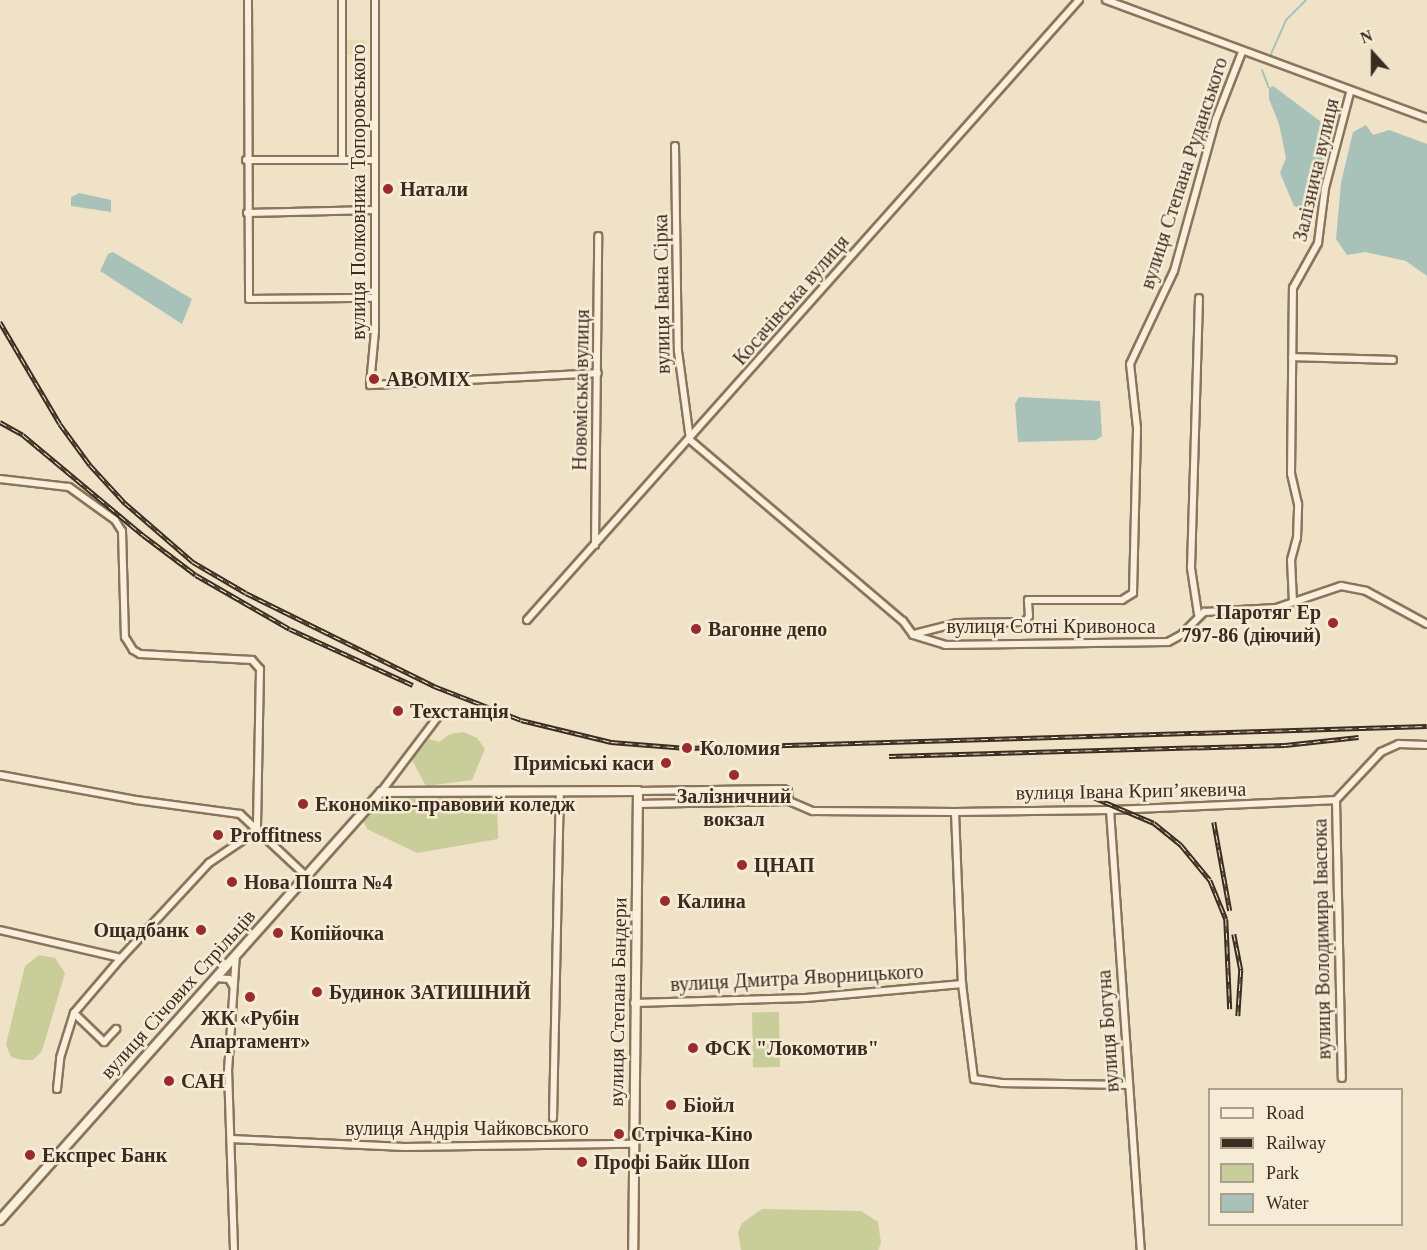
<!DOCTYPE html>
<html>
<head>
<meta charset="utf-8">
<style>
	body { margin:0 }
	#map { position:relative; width:1427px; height:1250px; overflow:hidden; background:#efe2c7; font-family:Georgia,serif }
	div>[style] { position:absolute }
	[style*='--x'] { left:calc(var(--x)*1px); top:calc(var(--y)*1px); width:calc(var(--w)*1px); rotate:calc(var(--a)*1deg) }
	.farmland>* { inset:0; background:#e4dcb4; transform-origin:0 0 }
	.green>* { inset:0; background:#c8cd9a; transform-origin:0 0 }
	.water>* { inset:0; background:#a8c2ba }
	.stream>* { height:2px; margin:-1px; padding:0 1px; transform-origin:1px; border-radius:1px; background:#a8c2ba }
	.roads { filter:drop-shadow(2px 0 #8b745c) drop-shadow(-2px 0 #8b745c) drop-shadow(0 2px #8b745c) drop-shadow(0 -2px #8b745c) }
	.street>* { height:6px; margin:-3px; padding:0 3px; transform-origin:3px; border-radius:3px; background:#f9efda }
	.secondary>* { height:8px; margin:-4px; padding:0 4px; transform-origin:4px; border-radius:4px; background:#f9efda }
	.rail>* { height:4.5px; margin-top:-2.25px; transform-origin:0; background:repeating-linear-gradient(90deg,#f6ecd6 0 7px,#3b2c20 0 14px); box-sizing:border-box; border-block:2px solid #3b2c20 }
	.dots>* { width:16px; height:16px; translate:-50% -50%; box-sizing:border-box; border:3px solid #f6ecd6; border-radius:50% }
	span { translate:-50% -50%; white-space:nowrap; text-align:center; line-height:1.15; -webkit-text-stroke:5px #f6ecd6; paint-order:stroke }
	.street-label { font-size:20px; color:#3b2c20 }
	.poi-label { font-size:20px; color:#3b2c20; font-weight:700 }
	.left { translate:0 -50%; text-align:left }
	.right { translate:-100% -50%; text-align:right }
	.legend { position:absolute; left:1208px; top:1088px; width:195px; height:138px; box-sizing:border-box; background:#f6ecd6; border:2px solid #ab9f8d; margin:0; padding:8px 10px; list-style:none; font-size:18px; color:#3b2c20 }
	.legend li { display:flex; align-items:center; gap:12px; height:30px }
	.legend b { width:30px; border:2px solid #ab9f8d }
	.north { position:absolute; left:1343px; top:24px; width:60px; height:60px; -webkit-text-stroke:4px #f6ecd6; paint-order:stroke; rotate:339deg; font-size:16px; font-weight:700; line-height:24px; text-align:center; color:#3b2c20 }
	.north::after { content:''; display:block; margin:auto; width:21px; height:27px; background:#3b2c20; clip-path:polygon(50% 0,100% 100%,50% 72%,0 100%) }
</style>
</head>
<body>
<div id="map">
	<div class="farmland">
		<i style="left:367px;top:40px;width:15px;height:22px;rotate:90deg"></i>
	</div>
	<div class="green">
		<i style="clip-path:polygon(464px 732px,477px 738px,485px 749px,472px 780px,426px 786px,412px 760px,429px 739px,439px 742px,450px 734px)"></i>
		<i style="clip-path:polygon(497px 795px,498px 839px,417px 853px,367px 829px,363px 820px,370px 807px,388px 799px)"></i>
		<i style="clip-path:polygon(39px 955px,55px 958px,65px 973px,42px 1051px,33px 1060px,22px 1060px,11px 1057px,6px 1044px,25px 966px)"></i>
		<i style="left:779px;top:1012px;width:55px;height:27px;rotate:89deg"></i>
		<i style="clip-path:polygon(762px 1209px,861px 1211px,878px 1222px,881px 1243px,878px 1250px,741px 1250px,738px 1232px,742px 1223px)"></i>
	</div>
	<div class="water">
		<i style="clip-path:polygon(1273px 86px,1328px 127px,1323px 177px,1314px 208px,1307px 211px,1294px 206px,1280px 173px,1286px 158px,1279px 124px,1269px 99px,1269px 88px)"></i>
		<i style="clip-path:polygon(1366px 125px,1373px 135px,1389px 130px,1427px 144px,1427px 276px,1406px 261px,1365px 252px,1347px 255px,1336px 239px,1341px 183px,1353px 132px)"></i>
		<i style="clip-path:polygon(79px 193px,111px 200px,111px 212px,71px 206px,71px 197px)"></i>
		<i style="clip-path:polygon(113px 252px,192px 299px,182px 324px,100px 271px,108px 254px)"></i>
		<i style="clip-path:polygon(1019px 397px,1100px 401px,1102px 436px,1096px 440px,1018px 442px,1015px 404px)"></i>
	</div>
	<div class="stream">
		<i style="--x:1271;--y:54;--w:37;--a:-66"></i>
		<i style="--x:1286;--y:20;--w:28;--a:-45"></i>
		<i style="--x:1262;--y:70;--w:19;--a:69"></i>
	</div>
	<div class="roads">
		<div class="street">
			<i style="--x:248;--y:0;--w:299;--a:89.8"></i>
			<i style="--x:249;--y:299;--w:126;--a:-0.5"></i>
			<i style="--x:375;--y:0;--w:331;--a:90"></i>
			<i style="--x:375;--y:331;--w:54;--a:95.3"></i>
			<i style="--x:370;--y:385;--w:228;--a:-3"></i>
			<i style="--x:1106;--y:0;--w:342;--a:20.2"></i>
			<i style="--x:675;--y:146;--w:205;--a:89.2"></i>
			<i style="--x:678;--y:351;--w:90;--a:82.3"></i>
			<i style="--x:342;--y:159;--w:159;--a:-90"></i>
			<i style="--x:246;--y:160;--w:129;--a:0"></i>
			<i style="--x:247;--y:213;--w:128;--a:-1.3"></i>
			<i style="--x:1292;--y:357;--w:101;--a:1.7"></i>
			<i style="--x:690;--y:440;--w:280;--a:40.4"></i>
			<i style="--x:903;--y:621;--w:17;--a:54"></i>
			<i style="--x:913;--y:635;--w:34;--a:17"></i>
			<i style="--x:945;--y:645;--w:223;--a:-0.8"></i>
			<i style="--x:1168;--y:642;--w:15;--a:-28"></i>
			<i style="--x:1181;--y:635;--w:33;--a:-45"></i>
			<i style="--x:1204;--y:612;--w:72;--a:-3.2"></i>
			<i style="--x:1276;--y:608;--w:69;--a:-18.7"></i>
			<i style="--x:1341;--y:586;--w:25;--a:11"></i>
			<i style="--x:1366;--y:591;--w:69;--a:28.4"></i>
			<i style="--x:0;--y:479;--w:69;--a:6.6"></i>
			<i style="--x:69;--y:487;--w:57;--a:35.7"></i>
			<i style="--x:115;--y:520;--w:13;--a:58"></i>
			<i style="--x:122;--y:531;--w:106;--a:88.4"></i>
			<i style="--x:125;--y:637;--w:15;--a:58"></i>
			<i style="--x:133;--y:650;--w:8;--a:30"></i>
			<i style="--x:140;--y:654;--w:112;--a:3.1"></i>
			<i style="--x:252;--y:660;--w:12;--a:48"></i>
			<i style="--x:260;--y:669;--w:158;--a:91.1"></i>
			<i style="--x:257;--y:827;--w:16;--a:135"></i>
			<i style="--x:246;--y:838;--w:45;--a:146"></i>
			<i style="--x:209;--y:863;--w:129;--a:132.8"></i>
			<i style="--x:121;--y:958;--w:124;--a:-167"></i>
			<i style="--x:595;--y:545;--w:309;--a:-89.4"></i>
			<i style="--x:1293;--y:602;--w:42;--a:-92.7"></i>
			<i style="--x:1291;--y:560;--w:23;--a:-75"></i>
			<i style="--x:1297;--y:538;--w:34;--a:-88"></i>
			<i style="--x:1298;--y:504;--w:31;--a:-103"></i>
			<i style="--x:1291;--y:474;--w:186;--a:-89.4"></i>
			<i style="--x:1293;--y:288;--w:51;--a:-60.9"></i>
			<i style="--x:1318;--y:243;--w:55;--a:-82.7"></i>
			<i style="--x:1325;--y:188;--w:98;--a:-75.3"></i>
			<i style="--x:1198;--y:614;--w:47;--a:-98.7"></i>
			<i style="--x:1191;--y:568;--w:270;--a:-88.3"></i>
			<i style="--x:527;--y:620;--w:830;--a:-48.32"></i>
			<i style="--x:914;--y:634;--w:44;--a:-14.3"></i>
			<i style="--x:957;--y:623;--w:68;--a:-0.8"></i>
			<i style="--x:1025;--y:622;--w:7;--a:-56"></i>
			<i style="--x:1029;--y:616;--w:16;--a:-94"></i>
			<i style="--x:1028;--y:600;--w:94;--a:0"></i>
			<i style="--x:1122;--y:600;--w:13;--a:-32"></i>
			<i style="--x:1133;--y:593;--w:165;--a:-88.6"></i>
			<i style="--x:1137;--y:428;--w:64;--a:-96.2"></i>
			<i style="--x:1130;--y:364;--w:103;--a:-64.7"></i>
			<i style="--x:1174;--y:271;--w:158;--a:-74.6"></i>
			<i style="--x:1216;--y:119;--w:72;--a:-68.8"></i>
			<i style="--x:0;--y:775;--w:138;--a:10.4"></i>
			<i style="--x:136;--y:800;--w:105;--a:7.7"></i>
			<i style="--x:240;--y:814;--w:89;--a:43.2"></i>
			<i style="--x:638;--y:791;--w:145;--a:-0.8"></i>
			<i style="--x:783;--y:789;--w:5;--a:22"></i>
			<i style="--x:788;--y:791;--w:10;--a:84"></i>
			<i style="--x:381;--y:792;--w:98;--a:-52.9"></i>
			<i style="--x:1336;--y:800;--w:278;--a:88.8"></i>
			<i style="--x:638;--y:804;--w:151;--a:-1.1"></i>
			<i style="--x:789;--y:801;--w:26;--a:23"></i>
			<i style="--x:813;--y:811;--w:142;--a:0.4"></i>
			<i style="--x:955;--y:812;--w:155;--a:-0.7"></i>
			<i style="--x:1110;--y:810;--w:226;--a:-2.5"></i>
			<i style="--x:1336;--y:800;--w:66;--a:-46.8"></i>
			<i style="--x:1381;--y:752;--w:20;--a:-24"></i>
			<i style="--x:1399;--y:744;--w:28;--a:2"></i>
			<i style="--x:1110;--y:810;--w:441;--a:86"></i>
			<i style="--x:955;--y:812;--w:172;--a:87.7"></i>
			<i style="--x:962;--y:984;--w:96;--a:82.8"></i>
			<i style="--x:974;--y:1079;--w:28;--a:8"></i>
			<i style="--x:1002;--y:1083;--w:126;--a:0.9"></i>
			<i style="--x:215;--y:978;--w:14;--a:4"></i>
			<i style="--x:229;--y:979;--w:8;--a:60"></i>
			<i style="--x:634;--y:1003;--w:172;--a:-1.7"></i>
			<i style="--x:806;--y:998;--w:157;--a:-5.1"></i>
			<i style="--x:74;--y:1013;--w:42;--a:44"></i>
			<i style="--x:104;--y:1042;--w:18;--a:-47"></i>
			<i style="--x:57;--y:1089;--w:31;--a:-84"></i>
			<i style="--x:60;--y:1058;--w:47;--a:-72.7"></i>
			<i style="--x:74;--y:1013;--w:72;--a:-49.5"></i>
			<i style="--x:553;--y:1118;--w:326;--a:-88.8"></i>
			<i style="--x:231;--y:1139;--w:174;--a:2.6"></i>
			<i style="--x:405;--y:1147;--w:227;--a:-0.8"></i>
			<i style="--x:234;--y:1250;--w:179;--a:-91.9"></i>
			<i style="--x:228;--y:1071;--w:116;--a:-86.1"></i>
		</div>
		<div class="secondary">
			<i style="--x:0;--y:1220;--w:573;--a:-48.32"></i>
			<i style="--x:381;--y:792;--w:257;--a:-0.2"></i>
			<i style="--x:638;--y:791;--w:459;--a:90.6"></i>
		</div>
	</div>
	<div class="rail">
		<i style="--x:0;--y:322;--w:118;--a:59.5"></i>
		<i style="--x:60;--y:424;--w:51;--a:53.8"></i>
		<i style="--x:90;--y:465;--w:52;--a:47.4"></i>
		<i style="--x:125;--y:503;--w:90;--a:40.9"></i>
		<i style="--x:193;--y:562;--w:61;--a:30.3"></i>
		<i style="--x:246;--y:593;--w:210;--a:26.3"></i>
		<i style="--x:434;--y:686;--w:93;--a:21.3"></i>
		<i style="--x:521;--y:720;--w:93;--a:13.7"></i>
		<i style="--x:611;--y:742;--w:76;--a:4.5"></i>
		<i style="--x:687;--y:748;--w:740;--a:-1.7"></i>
		<i style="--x:0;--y:422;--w:26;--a:29"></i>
		<i style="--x:23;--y:435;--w:156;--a:39.8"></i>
		<i style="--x:143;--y:535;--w:66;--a:37"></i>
		<i style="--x:196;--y:575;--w:108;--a:29.9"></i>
		<i style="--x:290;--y:629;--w:135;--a:24.5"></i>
		<i style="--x:889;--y:756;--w:396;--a:-1.6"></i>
		<i style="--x:1285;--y:745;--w:74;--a:-6.2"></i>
		<i style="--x:1093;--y:797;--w:66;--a:23.1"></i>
		<i style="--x:1154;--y:823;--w:35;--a:39"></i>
		<i style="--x:1181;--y:845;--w:45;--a:50.4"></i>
		<i style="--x:1210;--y:880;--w:42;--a:67.7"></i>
		<i style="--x:1226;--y:919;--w:90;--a:87.5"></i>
		<i style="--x:1214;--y:822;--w:90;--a:79.8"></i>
		<i style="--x:1234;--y:934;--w:37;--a:79"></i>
		<i style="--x:1241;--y:970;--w:46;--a:93.7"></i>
	</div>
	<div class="dots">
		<i style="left:388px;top:189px;background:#9a2b2e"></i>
		<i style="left:374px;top:379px;background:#9a2b2e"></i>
		<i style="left:1333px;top:623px;background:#9a2b2e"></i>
		<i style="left:696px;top:629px;background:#9a2b2e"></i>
		<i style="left:398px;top:711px;background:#9a2b2e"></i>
		<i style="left:687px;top:748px;background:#9a2b2e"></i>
		<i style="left:666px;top:763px;background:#9a2b2e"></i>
		<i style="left:734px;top:775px;background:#9a2b2e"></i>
		<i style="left:303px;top:804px;background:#9a2b2e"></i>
		<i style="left:218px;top:835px;background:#9a2b2e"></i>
		<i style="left:742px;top:865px;background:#9a2b2e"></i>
		<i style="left:232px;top:882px;background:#9a2b2e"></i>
		<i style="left:665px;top:901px;background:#9a2b2e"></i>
		<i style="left:201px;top:930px;background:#9a2b2e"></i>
		<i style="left:278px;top:933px;background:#9a2b2e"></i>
		<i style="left:317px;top:992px;background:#9a2b2e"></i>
		<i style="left:250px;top:997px;background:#9a2b2e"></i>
		<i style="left:693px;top:1048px;background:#9a2b2e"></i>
		<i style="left:169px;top:1081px;background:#9a2b2e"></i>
		<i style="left:671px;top:1105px;background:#9a2b2e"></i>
		<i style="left:619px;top:1134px;background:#9a2b2e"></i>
		<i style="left:30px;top:1155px;background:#9a2b2e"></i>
		<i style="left:582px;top:1162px;background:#9a2b2e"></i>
	</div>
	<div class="street-label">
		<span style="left:1316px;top:170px;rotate:-77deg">Залізнича вулиця</span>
		<span style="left:1184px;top:173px;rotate:-72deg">вулиця Степана Руданського</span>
		<span style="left:358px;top:192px;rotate:-90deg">вулиця Полковника Топоровського</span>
		<span style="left:662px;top:294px;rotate:-91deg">вулиця Івана Сірка</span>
		<span style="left:791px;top:300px;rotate:-49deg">Косачівська вулиця</span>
		<span style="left:581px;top:390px;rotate:-89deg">Новоміська вулиця</span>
		<span style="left:1051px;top:626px">вулиця Сотні Кривоноса</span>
		<span style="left:1131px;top:791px;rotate:-1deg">вулиця Івана Крипʼякевича</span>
		<span style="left:1322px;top:939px;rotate:-91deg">вулиця Володимира Івасюка</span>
		<span style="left:797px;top:978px;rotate:-3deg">вулиця Дмитра Яворницького</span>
		<span style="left:178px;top:994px;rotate:-48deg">вулиця Січових Стрільців</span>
		<span style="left:618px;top:1002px;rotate:-89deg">вулиця Степана Бандери</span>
		<span style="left:1108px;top:1031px;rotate:-94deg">вулиця Богуна</span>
		<span style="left:467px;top:1128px">вулиця Андрія Чайковського</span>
	</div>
	<div class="poi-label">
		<span class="left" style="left:400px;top:189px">Натали</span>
		<span class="left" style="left:386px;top:379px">ABOMIX</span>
		<span class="right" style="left:1321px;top:624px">Паротяг Ер<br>797-86 (діючий)</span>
		<span class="left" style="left:708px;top:629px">Вагонне депо</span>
		<span class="left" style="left:410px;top:711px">Техстанція</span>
		<span class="left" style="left:700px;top:748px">Коломия</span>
		<span class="right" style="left:654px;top:763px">Приміські каси</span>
		<span style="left:734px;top:808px">Залізничний<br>вокзал</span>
		<span class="left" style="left:315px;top:804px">Економіко-правовий коледж</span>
		<span class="left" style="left:230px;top:835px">Proffitness</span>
		<span class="left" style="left:754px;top:865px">ЦНАП</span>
		<span class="left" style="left:244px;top:882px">Нова Пошта №4</span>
		<span class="left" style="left:677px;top:901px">Калина</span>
		<span class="right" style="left:189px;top:930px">Ощадбанк</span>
		<span class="left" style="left:290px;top:933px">Копійочка</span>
		<span class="left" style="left:329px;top:992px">Будинок ЗАТИШНИЙ</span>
		<span style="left:250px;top:1030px">ЖК «Рубін<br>Апартамент»</span>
		<span class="left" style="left:705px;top:1048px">ФСК "Локомотив"</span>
		<span class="left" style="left:181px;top:1081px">САН</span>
		<span class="left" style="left:683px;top:1105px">Біойл</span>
		<span class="left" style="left:631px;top:1134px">Стрічка-Кіно</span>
		<span class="left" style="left:42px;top:1155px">Експрес Банк</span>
		<span class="left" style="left:594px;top:1162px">Профі Байк Шоп</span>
	</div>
	<ul class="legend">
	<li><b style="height:8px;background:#f9efda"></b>Road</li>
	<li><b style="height:8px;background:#3b2c20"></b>Railway</li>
	<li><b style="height:16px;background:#c8cd9a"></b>Park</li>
	<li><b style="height:16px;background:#a8c2ba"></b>Water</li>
	</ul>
	<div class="north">N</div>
</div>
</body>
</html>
